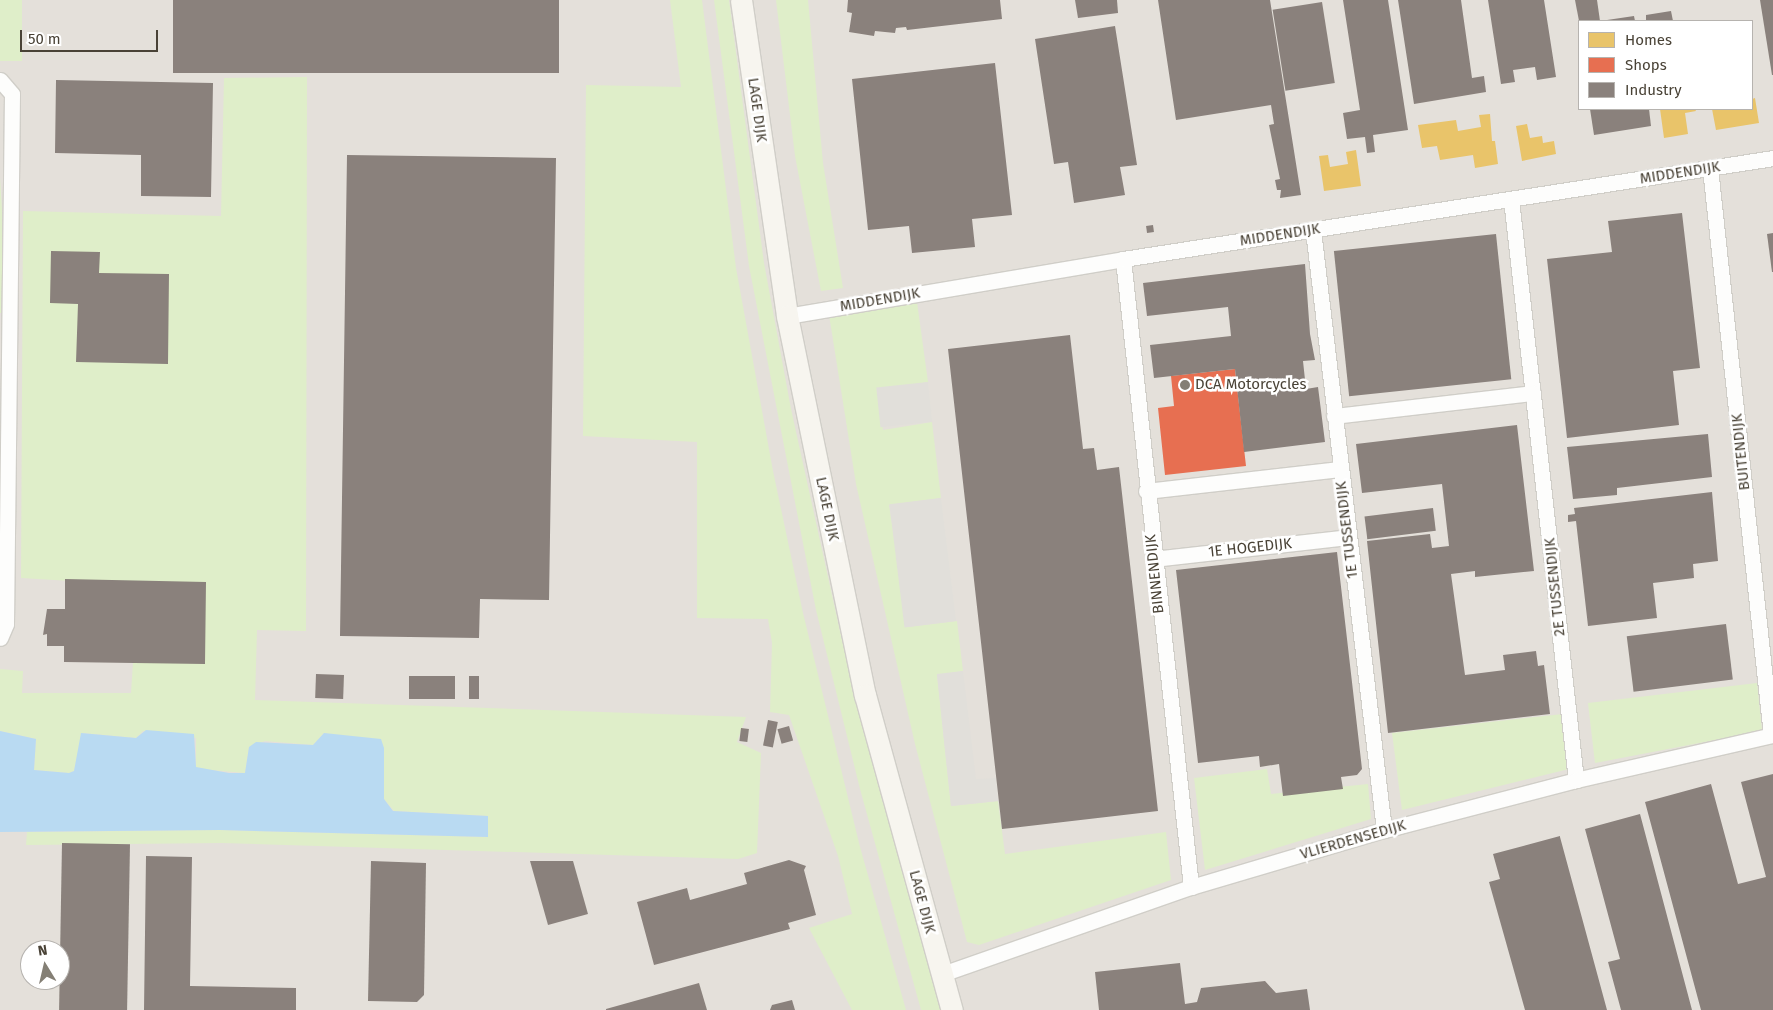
<!DOCTYPE html>
<html>
<head>
<meta charset="utf-8">
<style>
	body { margin:0 }
	#map { position:relative; width:1773px; height:1010px; overflow:hidden; background:#f2f0eb; font-family:"Fira Sans",sans-serif }
	div>[style] { position:absolute }
	[style*='--x'] { left:calc(var(--x)*1px); top:calc(var(--y)*1px); width:calc(var(--w)*1px); rotate:calc(var(--a)*1deg) }
	.industrial>* { inset:0; background:#e4e0da }
	.green>* { inset:0; background:#dfeec9; transform-origin:0 0 }
	.parking>* { inset:0; background:#e1dfda; transform-origin:0 0 }
	.water>* { inset:0; background:#b9daf2 }
	.homes>* { inset:0; background:#e9c46a }
	.shops>* { inset:0; background:#e76f51 }
	.industry>* { inset:0; background:#8a817c; transform-origin:0 0 }
	.roads { filter:drop-shadow(1px 0 #d0cec8) drop-shadow(-1px 0 #d0cec8) drop-shadow(0 1px #d0cec8) drop-shadow(0 -1px #d0cec8) }
	.street>* { height:15px; margin:-7.5px; padding:0 7.5px; transform-origin:7.5px; border-radius:7.5px; background:#fdfdfc }
	.secondary>* { height:21px; margin:-10.5px; padding:0 10.5px; transform-origin:10.5px; border-radius:10.5px; background:#f7f5ef }
	.dots>* { width:14px; height:14px; translate:-50% -50%; box-sizing:border-box; border:2px solid #fff; border-radius:50% }
	span { translate:-50% -50%; white-space:nowrap; text-align:center; line-height:1.15; -webkit-text-stroke:5px #fff; paint-order:stroke }
	.street-label { font-size:15px; color:#494236 }
	.poi-label { font-size:15px; color:#494236 }
	.left { translate:0 -50%; text-align:left }
	.legend { position:absolute; left:1578px; top:20px; width:175px; height:90px; box-sizing:border-box; background:#fff; border:1px solid #b6b3af; margin:0; padding:6px 9px; list-style:none; font-size:15px; color:#494236 }
	.legend li { display:flex; align-items:center; gap:10px; height:25px }
	.legend b { width:25px; border:1px solid #b6b3af }
	.north { position:absolute; left:20px; top:940px; width:50px; height:50px; box-sizing:border-box; background:#fff; border:1px solid #b6b3af; border-radius:50%; rotate:351deg; font-size:14px; font-weight:700; line-height:20px; text-align:center; color:#494236 }
	.north::after { content:''; display:block; margin:auto; width:18px; height:22px; background:#847f75; clip-path:polygon(50% 0,100% 100%,50% 72%,0 100%) }
	.scale { position:absolute; left:20px; top:30px; width:138px; height:22px; box-sizing:border-box; border:2px solid #494236; border-top:0; padding-left:6px; font-size:15px; line-height:18px; white-space:nowrap; color:#494236; -webkit-text-stroke:4px #fff; paint-order:stroke }
</style>
</head>
<body>
<div id="map">
	<div class="industrial">
		<i style="clip-path:polygon(evenodd,0 0,1773px 0,1773px 1010px,0 1010px,0 0,1579px 21px,1752px 21px,1752px 109px,1579px 109px,1579px 21px,0 0,30px 950px,60px 950px,60px 980px,30px 980px,30px 950px)"></i>
	</div>
	<div class="green">
		<i style="left:0;top:0;width:22px;height:61px"></i>
		<i style="clip-path:polygon(670px 0,702px 0,736px 268px,773px 471px,803px 613px,860px 847px,906px 1010px,852px 1010px,809px 928px,852px 914px,838px 856px,789px 715px,770px 712px,772px 643px,768px 619px,697px 618px,697px 442px,583px 436px,586px 85px,681px 87px)"></i>
		<i style="clip-path:polygon(714px 0,729px 0,764px 263px,791px 409px,841px 636px,943px 1010px,921px 1010px,860px 789px,816px 610px,749px 266px)"></i>
		<i style="clip-path:polygon(776px 0,808px 0,823px 163px,843px 288px,821px 291px,795px 156px)"></i>
		<i style="clip-path:polygon(307px 77px,306px 631px,257px 630px,255px 700px,746px 717px,737px 742px,761px 753px,757px 853px,738px 859px,222px 843px,26px 845px,27px 832px,220px 830px,488px 837px,488px 816px,394px 811px,384px 799px,384px 748px,324px 733px,313px 745px,265px 741px,249px 747px,245px 773px,199px 769px,196px 767px,196px 738px,143px 731px,136px 738px,82px 733px,74px 771px,69px 773px,34px 770px,36px 739px,0 731px,0 669px,23px 671px,22px 693px,131px 693px,138px 585px,21px 578px,23px 211px,221px 216px,224px 78px)"></i>
		<i style="clip-path:polygon(0 178px,2px 210px,2px 313px,0 313px)"></i>
		<i style="clip-path:polygon(917px 302px,928px 382px,878px 391px,883px 430px,932px 422px,941px 498px,889px 505px,908px 627px,957px 621px,963px 671px,937px 675px,951px 806px,998px 801px,1005px 854px,1166px 832px,1171px 880px,979px 945px,967px 942px,915px 744px,856px 484px,829px 315px)"></i>
		<i style="clip-path:polygon(1757px 683px,1762px 731px,1595px 763px,1588px 703px)"></i>
		<i style="clip-path:polygon(1563px 714px,1569px 769px,1402px 810px,1392px 733px)"></i>
		<i style="clip-path:polygon(1267px 769px,1271px 794px,1368px 784px,1371px 819px,1205px 870px,1194px 778px)"></i>
	</div>
	<div class="parking">
		<i style="left:928px;top:382px;width:40px;height:52px;rotate:84deg"></i>
		<i style="left:941px;top:498px;width:124px;height:52px;rotate:83deg"></i>
		<i style="clip-path:polygon(963px 671px,976px 779px,996px 778px,998px 801px,951px 806px,937px 674px)"></i>
	</div>
	<div class="water">
		<i style="clip-path:polygon(146px 730px,194px 734px,196px 767px,229px 773px,245px 773px,249px 747px,256px 742px,313px 745px,324px 733px,381px 739px,384px 748px,384px 799px,393px 811px,488px 816px,488px 837px,220px 830px,0 832px,0 731px,36px 739px,34px 770px,69px 773px,74px 771px,81px 733px,136px 738px)"></i>
	</div>
	<div class="homes">
		<i style="clip-path:polygon(1755px 98px,1759px 123px,1716px 130px,1712px 109px,1752px 109px,1752px 99px)"></i>
		<i style="clip-path:polygon(1660px 109px,1695px 109px,1696px 111px,1685px 113px,1688px 134px,1664px 138px)"></i>
		<i style="clip-path:polygon(1490px 114px,1492px 141px,1495px 141px,1498px 164px,1475px 168px,1473px 155px,1440px 160px,1437px 146px,1422px 148px,1418px 125px,1456px 120px,1458px 131px,1481px 127px,1479px 115px)"></i>
		<i style="clip-path:polygon(1527px 124px,1530px 138px,1542px 136px,1543px 143px,1554px 141px,1556px 154px,1522px 161px,1516px 126px)"></i>
		<i style="clip-path:polygon(1356px 150px,1361px 186px,1324px 191px,1319px 156px,1328px 155px,1330px 167px,1348px 164px,1346px 152px)"></i>
	</div>
	<div class="shops">
		<i style="clip-path:polygon(1235px 369px,1246px 466px,1165px 475px,1158px 408px,1174px 406px,1171px 376px)"></i>
	</div>
	<div class="industry">
		<i style="left:173px;top:0;width:386px;height:73px"></i>
		<i style="clip-path:polygon(848px 0,1000px 0,1002px 19px,907px 30px,906px 27px,896px 28px,895px 33px,875px 31px,874px 36px,849px 32px,852px 13px,847px 12px)"></i>
		<i style="clip-path:polygon(1075px 0,1117px 0,1118px 13px,1078px 18px)"></i>
		<i style="clip-path:polygon(1158px 0,1270px 0,1301px 195px,1280px 198px,1281px 190px,1277px 190px,1275px 180px,1280px 179px,1269px 125px,1274px 124px,1271px 105px,1176px 120px)"></i>
		<i style="clip-path:polygon(1343px 0,1388px 0,1408px 130px,1373px 135px,1375px 152px,1367px 153px,1365px 137px,1347px 139px,1343px 113px,1360px 110px)"></i>
		<i style="clip-path:polygon(1398px 0,1461px 0,1472px 78px,1484px 76px,1486px 92px,1414px 104px)"></i>
		<i style="clip-path:polygon(1488px 0,1544px 0,1556px 77px,1537px 80px,1535px 67px,1513px 70px,1515px 82px,1501px 84px)"></i>
		<i style="clip-path:polygon(1575px 0,1597px 0,1600px 21px,1579px 21px)"></i>
		<i style="clip-path:polygon(1760px 0,1773px 0,1773px 75px,1772px 75px)"></i>
		<i style="left:1322px;top:2px;width:82px;height:50px;rotate:81deg"></i>
		<i style="clip-path:polygon(1671px 11px,1673px 21px,1646px 21px,1646px 15px)"></i>
		<i style="clip-path:polygon(1634px 16px,1635px 21px,1607px 21px,1607px 20px)"></i>
		<i style="clip-path:polygon(1115px 26px,1137px 165px,1120px 167px,1125px 195px,1074px 203px,1068px 162px,1054px 164px,1035px 39px)"></i>
		<i style="clip-path:polygon(995px 63px,1012px 215px,972px 219px,975px 247px,912px 253px,909px 226px,868px 230px,852px 79px)"></i>
		<i style="clip-path:polygon(56px 80px,213px 83px,211px 197px,141px 196px,141px 155px,55px 153px)"></i>
		<i style="clip-path:polygon(1590px 109px,1649px 109px,1651px 126px,1594px 135px)"></i>
		<i style="clip-path:polygon(347px 155px,556px 158px,549px 600px,480px 599px,479px 638px,340px 636px)"></i>
		<i style="clip-path:polygon(1682px 213px,1700px 368px,1673px 371px,1679px 425px,1567px 438px,1547px 259px,1612px 252px,1608px 221px)"></i>
		<i style="left:1153px;top:225px;width:7px;height:7px;rotate:82deg"></i>
		<i style="clip-path:polygon(1773px 233px,1773px 272px,1772px 272px,1767px 234px)"></i>
		<i style="left:1496px;top:234px;width:146px;height:163px;rotate:84deg"></i>
		<i style="clip-path:polygon(51px 251px,100px 252px,99px 273px,169px 274px,168px 364px,76px 362px,78px 304px,50px 303px)"></i>
		<i style="clip-path:polygon(1305px 264px,1310px 334px,1315px 360px,1303px 361px,1306px 389px,1318px 387px,1325px 442px,1244px 452px,1235px 369px,1154px 378px,1150px 345px,1231px 336px,1228px 307px,1147px 316px,1143px 283px)"></i>
		<i style="clip-path:polygon(1070px 335px,1083px 449px,1094px 448px,1097px 470px,1119px 467px,1158px 811px,1002px 829px,948px 349px)"></i>
		<i style="clip-path:polygon(1517px 425px,1534px 571px,1475px 577px,1475px 571px,1451px 574px,1465px 675px,1505px 670px,1503px 655px,1536px 651px,1538px 666px,1544px 665px,1550px 714px,1388px 733px,1367px 541px,1430px 534px,1432px 548px,1449px 546px,1442px 484px,1362px 493px,1356px 444px)"></i>
		<i style="clip-path:polygon(1708px 434px,1712px 477px,1617px 488px,1617px 495px,1573px 499px,1567px 447px)"></i>
		<i style="clip-path:polygon(1712px 492px,1718px 561px,1693px 564px,1694px 578px,1653px 583px,1657px 618px,1588px 626px,1576px 521px,1568px 522px,1568px 515px,1575px 514px,1574px 508px)"></i>
		<i style="left:1433px;top:508px;width:23px;height:69px;rotate:83deg"></i>
		<i style="clip-path:polygon(1337px 552px,1362px 769px,1357px 775px,1341px 777px,1343px 789px,1283px 796px,1279px 764px,1260px 767px,1259px 756px,1198px 763px,1176px 570px)"></i>
		<i style="clip-path:polygon(65px 579px,206px 582px,205px 664px,64px 662px,64px 646px,47px 646px,47px 634px,43px 635px,47px 609px,65px 609px)"></i>
		<i style="left:1726px;top:624px;width:56px;height:100px;rotate:83deg"></i>
		<i style="left:316px;top:674px;width:28px;height:24px;rotate:2deg"></i>
		<i style="left:409px;top:676px;width:46px;height:23px"></i>
		<i style="left:469px;top:676px;width:10px;height:23px"></i>
		<i style="left:768px;top:720px;width:10px;height:26px;rotate:11deg"></i>
		<i style="left:789px;top:726px;width:15px;height:12px;rotate:74deg"></i>
		<i style="left:741px;top:728px;width:8px;height:13px;rotate:7deg"></i>
		<i style="clip-path:polygon(1773px 774px,1773px 1010px,1701px 1010px,1645px 802px,1711px 784px,1738px 884px,1766px 877px,1741px 782px)"></i>
		<i style="clip-path:polygon(1640px 814px,1692px 1010px,1621px 1010px,1608px 962px,1620px 959px,1585px 829px)"></i>
		<i style="clip-path:polygon(1560px 836px,1560px 837px,1607px 1010px,1525px 1010px,1489px 882px,1500px 879px,1493px 854px)"></i>
		<i style="left:62px;top:843px;width:68px;height:167px;rotate:1deg"></i>
		<i style="clip-path:polygon(146px 856px,192px 857px,190px 986px,296px 988px,296px 1010px,144px 1010px)"></i>
		<i style="clip-path:polygon(789px 860px,806px 866px,804px 870px,816px 915px,788px 923px,790px 929px,654px 965px,637px 902px,687px 888px,690px 900px,747px 884px,744px 873px)"></i>
		<i style="clip-path:polygon(371px 861px,426px 863px,424px 995px,417px 1002px,368px 1001px)"></i>
		<i style="clip-path:polygon(530px 861px,573px 861px,588px 914px,548px 925px)"></i>
		<i style="clip-path:polygon(1180px 963px,1185px 1004px,1197px 1002px,1201px 988px,1265px 981px,1276px 993px,1307px 989px,1310px 1010px,1099px 1010px,1095px 972px)"></i>
		<i style="clip-path:polygon(699px 983px,707px 1010px,606px 1010px,606px 1009px)"></i>
		<i style="clip-path:polygon(792px 1000px,795px 1010px,770px 1010px,772px 1005px)"></i>
	</div>
	<div class="roads">
		<div class="street">
			<i style="--x:0;--y:80;--w:18;--a:49"></i>
			<i style="--x:12;--y:94;--w:530;--a:90.65"></i>
			<i style="--x:6;--y:624;--w:15;--a:113"></i>
			<i style="--x:1710;--y:168;--w:570;--a:83.86"></i>
			<i style="--x:1511;--y:199;--w:585;--a:83.62"></i>
			<i style="--x:1313;--y:230;--w:604;--a:83.25"></i>
			<i style="--x:1123;--y:259;--w:632;--a:83.82"></i>
			<i style="--x:787;--y:316;--w:341;--a:-9.6"></i>
			<i style="--x:1123;--y:259;--w:658;--a:-8.83"></i>
			<i style="--x:1334;--y:416;--w:200;--a:-6.6"></i>
			<i style="--x:1146;--y:491;--w:195;--a:-6.5"></i>
			<i style="--x:1153;--y:559;--w:196;--a:-6.4"></i>
			<i style="--x:942;--y:974;--w:264;--a:-19.3"></i>
			<i style="--x:1191;--y:887;--w:201;--a:-16.5"></i>
			<i style="--x:1384;--y:830;--w:198;--a:-14.6"></i>
			<i style="--x:1576;--y:780;--w:202;--a:-12.9"></i>
		</div>
		<div class="secondary">
			<i style="--x:741;--y:0;--w:319;--a:81.7"></i>
			<i style="--x:787;--y:316;--w:387;--a:78.4"></i>
			<i style="--x:865;--y:695;--w:327;--a:74.6"></i>
		</div>
	</div>
	<div class="dots">
		<i style="left:1185px;top:385px;background:#847f75"></i>
	</div>
	<div class="street-label">
		<span style="left:757px;top:110px;rotate:82deg">LAGE DIJK</span>
		<span style="left:1680px;top:173px;rotate:-9deg">MIDDENDIJK</span>
		<span style="left:1280px;top:235px;rotate:-9deg">MIDDENDIJK</span>
		<span style="left:880px;top:300px;rotate:-10deg">MIDDENDIJK</span>
		<span style="left:1741px;top:452px;rotate:-96deg">BUITENDIJK</span>
		<span style="left:827px;top:509px;rotate:78deg">LAGE DIJK</span>
		<span style="left:1347px;top:530px;rotate:-97deg">1E TUSSENDIJK</span>
		<span style="left:1250px;top:548px;rotate:-6deg">1E HOGEDIJK</span>
		<span style="left:1155px;top:574px;rotate:-96deg">BINNENDIJK</span>
		<span style="left:1555px;top:587px;rotate:-96deg">2E TUSSENDIJK</span>
		<span style="left:1353px;top:840px;rotate:-16deg">VLIERDENSEDIJK</span>
		<span style="left:922px;top:902px;rotate:75deg">LAGE DIJK</span>
	</div>
	<div class="poi-label">
		<span class="left" style="left:1195px;top:385px">DCA Motorcycles</span>
	</div>
	<ul class="legend">
	<li><b style="height:14px;background:#e9c46a"></b>Homes</li>
	<li><b style="height:14px;background:#e76f51"></b>Shops</li>
	<li><b style="height:14px;background:#8a817c"></b>Industry</li>
	</ul>
	<div class="north">N</div>
	<div class="scale">50 m</div>
</div>
</body>
</html>
